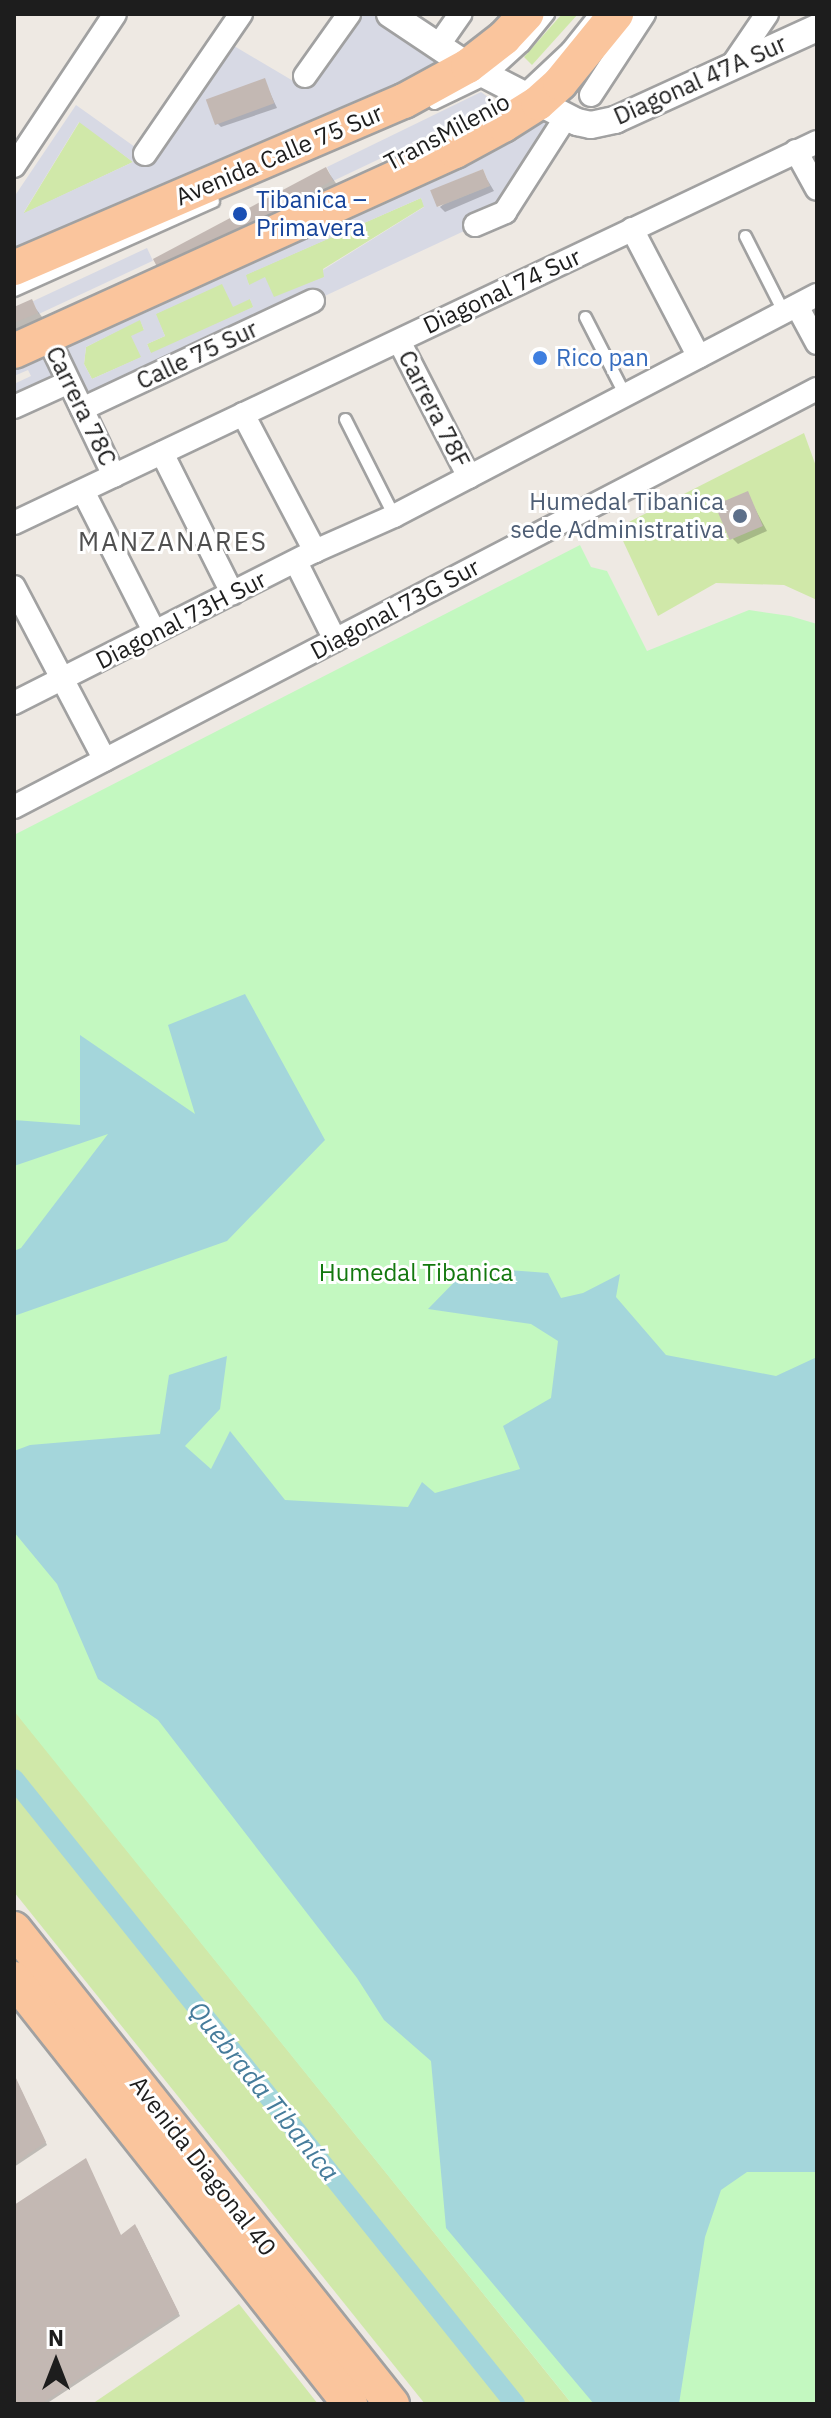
<!DOCTYPE html>
<html>
<head>
<meta charset="utf-8">
<style>
	body { margin:0 }
	#map { position:relative; width:831px; height:2418px; overflow:hidden; background:#eee9e3; font-family:"IBM Plex Sans",sans-serif }
	div>[style] { position:absolute }
	[style*='--x'] { left:calc(var(--x)*1px); top:calc(var(--y)*1px); width:calc(var(--w)*1px); rotate:calc(var(--a)*1deg) }
	.grass>* { inset:0; background:#d0e8a9 }
	.park>* { inset:0; background:#c3f8c0 }
	.plaza>* { inset:0; background:#d7d9e4; transform-origin:0 0 }
	.water>* { inset:0; background:#a4d6db }
	.shadow>* { inset:0; background:#0003 }
	.canal>* { height:20px; margin:-10px; padding:0 10px; transform-origin:10px; border-radius:10px; background:#a4d6db }
	.building>* { inset:0; background:#c3b8b3; transform-origin:0 0 }
	.roads { filter:drop-shadow(2px 0 #a1a1a1) drop-shadow(-2px 0 #a1a1a1) drop-shadow(0 2px #a1a1a1) drop-shadow(0 -2px #a1a1a1) }
	.service>* { height:11px; margin:-5.5px; padding:0 5.5px; transform-origin:5.5px; border-radius:5.5px; background:#fff }
	.minor>* { height:22px; margin:-11px; padding:0 11px; transform-origin:11px; border-radius:11px; background:#fff }
	.tertiary>* { height:26px; margin:-13px; padding:0 13px; transform-origin:13px; border-radius:13px; background:#fff }
	.primary>* { height:34px; margin:-17px; padding:0 17px; transform-origin:17px; border-radius:17px; background:#fac59d }
	.dots>* { width:22px; height:22px; translate:-50% -50%; box-sizing:border-box; border:4px solid #fff; border-radius:50% }
	span { translate:-50% -50%; white-space:nowrap; text-align:center; line-height:1.15; -webkit-text-stroke:6px #fff; paint-order:stroke }
	.street-label { font-size:24px; color:#1d1d1d }
	.transit-label { font-size:24px; color:#164399 }
	.left { translate:0 -50%; text-align:left }
	.shop-label { font-size:24px; color:#366cbe }
	.service-label { font-size:24px; color:#4e5e75 }
	.right { translate:-100% -50%; text-align:right }
	.park-label { font-size:24px; color:#13780e }
	.neighbourhood-label { font-size:26px; color:#505050; letter-spacing:2px }
	.water-label { font-size:26px; color:#467c9b; font-style:italic }
	.frame { position:absolute; inset:0; border:16px solid #1d1d1d; pointer-events:none }
	.north { position:absolute; left:16px; top:2322px; width:80px; height:80px; -webkit-text-stroke:6px #fff; paint-order:stroke; rotate:0deg; font-size:22px; font-weight:700; line-height:32px; text-align:center; color:#1d1d1d }
	.north::after { content:''; display:block; margin:auto; width:28px; height:36px; background:#1d1d1d; clip-path:polygon(50% 0,100% 100%,50% 72%,0 100%) }
</style>
</head>
<body>
<div id="map">
	<div class="grass">
		<i style="clip-path:polygon(562px 14px,578px 14px,532px 65px,524px 57px)"></i>
		<i style="clip-path:polygon(80px 121px,133px 162px,23px 214px)"></i>
		<i style="clip-path:polygon(421px 198px,425px 206px,323px 269px,325px 277px,274px 298px,249px 285px,245px 275px)"></i>
		<i style="clip-path:polygon(222px 283px,250px 299px,254px 307px,151px 354px,147px 344px,165px 336px,155px 314px)"></i>
		<i style="clip-path:polygon(140px 319px,144px 330px,142px 357px,92px 379px,84px 364px,86px 347px)"></i>
		<i style="clip-path:polygon(804px 433px,817px 469px,817px 600px,784px 585px,716px 583px,658px 616px,617px 528px)"></i>
		<i style="clip-path:polygon(14px 1710px,572px 2404px,425px 2404px,14px 1892px)"></i>
		<i style="clip-path:polygon(239px 2304px,318px 2404px,92px 2404px)"></i>
	</div>
	<div class="park">
		<i style="clip-path:polygon(580px 545px,591px 567px,607px 571px,647px 651px,749px 610px,790px 616px,817px 624px,817px 2404px,572px 2404px,14px 1711px,14px 835px)"></i>
	</div>
	<div class="plaza">
		<i style="clip-path:polygon(evenodd,349px 14px,373px 14px,452px 65px,14px 259px,14px 197px,76px 105px,149px 157px,229px 43px,300px 85px,349px 14px,79px 122px,133px 162px,24px 213px,24px 212px,79px 122px)"></i>
		<i style="clip-path:polygon(481px 92px,492px 100px,453px 124px,333px 181px,327px 167px)"></i>
		<i style="clip-path:polygon(evenodd,538px 114px,560px 127px,505px 212px,82px 409px,69px 382px,14px 407px,14px 384px,31px 376px,28px 370px,14px 376px,14px 360px,538px 114px,483px 169px,490px 186px,438px 207px,431px 191px,483px 169px,538px 114px,421px 198px,424px 207px,323px 270px,324px 277px,274px 297px,265px 277px,249px 285px,246px 275px,421px 198px,538px 114px,222px 284px,233px 307px,250px 299px,253px 307px,151px 353px,147px 344px,165px 336px,156px 314px,222px 284px,538px 114px,140px 320px,144px 330px,131px 336px,141px 357px,92px 379px,84px 364px,86px 347px,140px 320px)"></i>
		<i style="left:147px;top:248px;width:14px;height:126px;rotate:65deg"></i>
	</div>
	<div class="water">
		<i style="clip-path:polygon(245px 994px,325px 1140px,227px 1241px,14px 1316px,14px 1251px,21px 1248px,108px 1134px,14px 1166px,14px 1120px,80px 1125px,80px 1035px,195px 1114px,168px 1025px)"></i>
		<i style="clip-path:polygon(469px 1267px,548px 1273px,561px 1298px,583px 1293px,620px 1274px,616px 1297px,666px 1355px,776px 1376px,817px 1357px,817px 2172px,747px 2172px,721px 2190px,705px 2237px,679px 2404px,594px 2404px,446px 2228px,431px 2061px,384px 2020px,357px 1978px,158px 1720px,98px 1679px,57px 1584px,14px 1532px,14px 1451px,30px 1445px,160px 1434px,169px 1375px,227px 1356px,220px 1409px,185px 1446px,211px 1469px,230px 1431px,285px 1500px,408px 1507px,422px 1482px,435px 1493px,520px 1469px,503px 1426px,551px 1398px,558px 1341px,531px 1324px,428px 1309px)"></i>
	</div>
	<div class="shadow">
		<i style="clip-path:polygon(264px 80px,277px 108px,221px 127px,216px 122px)"></i>
		<i style="clip-path:polygon(326px 169px,340px 189px,163px 268px,155px 260px)"></i>
		<i style="clip-path:polygon(482px 171px,494px 191px,445px 212px,440px 207px)"></i>
		<i style="clip-path:polygon(31px 302px,45px 321px,14px 335px,14px 309px)"></i>
		<i style="clip-path:polygon(747px 494px,767px 531px,738px 544px,733px 539px)"></i>
		<i style="clip-path:polygon(14px 2075px,47px 2145px,14px 2167px)"></i>
		<i style="clip-path:polygon(14px 2207px,121px 2237px,137px 2228px,180px 2316px,46px 2404px,14px 2404px)"></i>
	</div>
	<div class="canal">
		<i style="--x:14;--y:1779;--w:801;--a:51.28"></i>
	</div>
	<div class="building">
		<i style="left:265px;top:78px;width:27px;height:63px;rotate:70deg"></i>
		<i style="left:326px;top:167px;width:15px;height:196px;rotate:62deg"></i>
		<i style="left:483px;top:169px;width:18px;height:57px;rotate:68deg"></i>
		<i style="clip-path:polygon(32px 299px,38px 313px,14px 323px,14px 307px)"></i>
		<i style="left:748px;top:491px;width:38px;height:36px;rotate:67deg"></i>
		<i style="clip-path:polygon(14px 2074px,46px 2142px,14px 2164px)"></i>
		<i style="clip-path:polygon(86px 2158px,121px 2235px,135px 2224px,179px 2313px,41px 2404px,14px 2404px,14px 2205px)"></i>
	</div>
	<div class="roads">
		<div class="service">
			<i style="--x:434;--y:103;--w:60;--a:-25.7"></i>
			<i style="--x:488;--y:77;--w:47;--a:-42.4"></i>
			<i style="--x:523;--y:45;--w:40;--a:-51"></i>
			<i style="--x:422;--y:148;--w:86;--a:-27.8"></i>
			<i style="--x:498;--y:108;--w:26;--a:-36"></i>
			<i style="--x:519;--y:93;--w:66;--a:-43.2"></i>
			<i style="--x:567;--y:48;--w:43;--a:-51.5"></i>
			<i style="--x:745;--y:236;--w:86;--a:63.1"></i>
			<i style="--x:14;--y:290;--w:218;--a:-24.1"></i>
			<i style="--x:585;--y:317;--w:88;--a:62.9"></i>
			<i style="--x:345;--y:419;--w:109;--a:63.2"></i>
		</div>
		<div class="minor">
			<i style="--x:438;--y:46;--w:39;--a:-55"></i>
			<i style="--x:731;--y:67;--w:64;--a:-55.8"></i>
			<i style="--x:305;--y:76;--w:76;--a:-54.6"></i>
			<i style="--x:591;--y:95;--w:97;--a:-56.8"></i>
			<i style="--x:796;--y:151;--w:43;--a:61.1"></i>
			<i style="--x:145;--y:154;--w:170;--a:-55.6"></i>
			<i style="--x:14;--y:166;--w:182;--a:-56.4"></i>
			<i style="--x:475;--y:225;--w:33;--a:-23"></i>
			<i style="--x:505;--y:212;--w:113;--a:-57.3"></i>
			<i style="--x:632;--y:229;--w:144;--a:62.4"></i>
			<i style="--x:797;--y:306;--w:42;--a:61.6"></i>
			<i style="--x:47;--y:336;--w:155;--a:64.4"></i>
			<i style="--x:399;--y:341;--w:153;--a:62.8"></i>
			<i style="--x:14;--y:407;--w:60;--a:-24.4"></i>
			<i style="--x:82;--y:409;--w:255;--a:-25.1"></i>
			<i style="--x:243;--y:414;--w:155;--a:62.3"></i>
			<i style="--x:162;--y:453;--w:157;--a:63.4"></i>
			<i style="--x:83;--y:491;--w:157;--a:63.1"></i>
			<i style="--x:14;--y:523;--w:889;--a:-25.38"></i>
			<i style="--x:296;--y:562;--w:87;--a:63.4"></i>
			<i style="--x:14;--y:587;--w:195;--a:62.3"></i>
			<i style="--x:14;--y:703;--w:337;--a:-26.8"></i>
			<i style="--x:315;--y:551;--w:86;--a:-23.9"></i>
			<i style="--x:394;--y:516;--w:477;--a:-27.6"></i>
			<i style="--x:14;--y:807;--w:905;--a:-27.5"></i>
		</div>
		<div class="tertiary">
			<i style="--x:390;--y:14;--w:94;--a:33.7"></i>
			<i style="--x:468;--y:66;--w:123;--a:27.2"></i>
			<i style="--x:577;--y:122;--w:14;--a:12"></i>
			<i style="--x:591;--y:125;--w:25;--a:-12"></i>
			<i style="--x:615;--y:120;--w:222;--a:-24.5"></i>
		</div>
		<div class="primary">
			<i style="--x:14;--y:268;--w:424;--a:-23.2"></i>
			<i style="--x:404;--y:101;--w:73;--a:-28.7"></i>
			<i style="--x:468;--y:66;--w:46;--a:-37.9"></i>
			<i style="--x:504;--y:38;--w:33;--a:-47"></i>
			<i style="--x:14;--y:351;--w:484;--a:-24.4"></i>
			<i style="--x:455;--y:151;--w:55;--a:-28.4"></i>
			<i style="--x:503;--y:125;--w:41;--a:-32.2"></i>
			<i style="--x:538;--y:103;--w:30;--a:-42"></i>
			<i style="--x:560;--y:83;--w:89;--a:-50.9"></i>
			<i style="--x:14;--y:1929;--w:607;--a:51.49"></i>
			<i style="--x:14;--y:1979;--w:542;--a:51.67"></i>
		</div>
	</div>
	<div class="dots">
		<i style="left:240px;top:214px;background:#1a4fb4"></i>
		<i style="left:540px;top:358px;background:#3f7fe0"></i>
		<i style="left:740px;top:516px;background:#5c6f8a"></i>
	</div>
	<div class="street-label">
		<span style="left:700px;top:80px;rotate:-24deg">Diagonal 47A Sur</span>
		<span style="left:447px;top:132px;rotate:-28deg">TransMilenio</span>
		<span style="left:279px;top:155px;rotate:-23deg">Avenida Calle 75 Sur</span>
		<span style="left:502px;top:291px;rotate:-25deg">Diagonal 74 Sur</span>
		<span style="left:197px;top:355px;rotate:-25deg">Calle 75 Sur</span>
		<span style="left:81px;top:406px;rotate:64deg">Carrera 78C</span>
		<span style="left:434px;top:409px;rotate:63deg">Carrera 78F</span>
		<span style="left:395px;top:609px;rotate:-28deg">Diagonal 73G Sur</span>
		<span style="left:181px;top:620px;rotate:-27deg">Diagonal 73H Sur</span>
		<span style="left:203px;top:2166px;rotate:52deg">Avenida Diagonal 40</span>
	</div>
	<div class="transit-label">
		<span class="left" style="left:256px;top:214px">Tibanica –<br>Primavera</span>
	</div>
	<div class="shop-label">
		<span class="left" style="left:556px;top:358px">Rico pan</span>
	</div>
	<div class="service-label">
		<span class="right" style="left:724px;top:516px">Humedal Tibanica<br>sede Administrativa</span>
	</div>
	<div class="park-label">
		<span style="left:416px;top:1273px">Humedal Tibanica</span>
	</div>
	<div class="neighbourhood-label">
		<span style="left:173px;top:542px">MANZANARES</span>
	</div>
	<div class="water-label">
		<span style="left:264px;top:2091px;rotate:51deg">Quebrada Tibaníca</span>
	</div>
	<div class="frame"></div>
	<div class="north">N</div>
</div>
</body>
</html>
